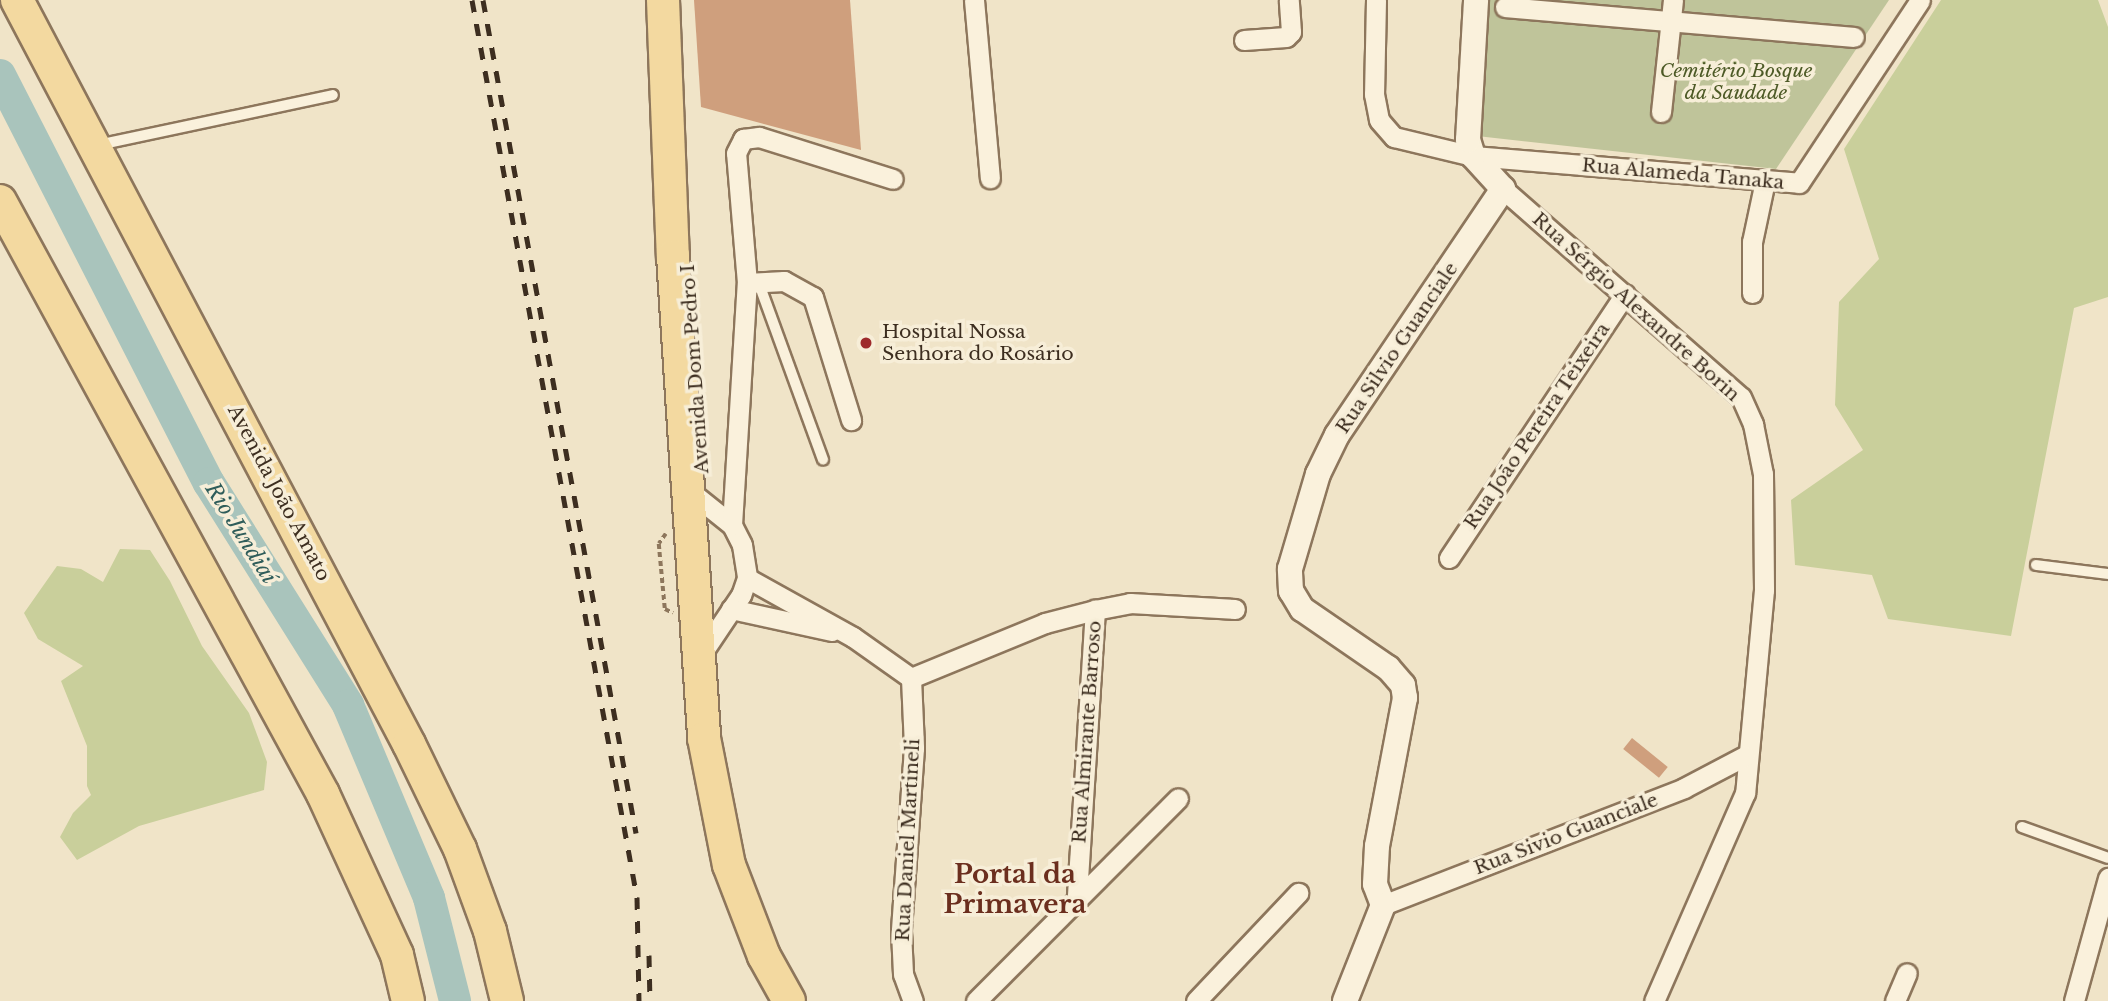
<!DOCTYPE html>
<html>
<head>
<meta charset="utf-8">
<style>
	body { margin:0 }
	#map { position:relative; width:2108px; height:1001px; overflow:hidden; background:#f0e4c8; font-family:"Libre Baskerville",serif }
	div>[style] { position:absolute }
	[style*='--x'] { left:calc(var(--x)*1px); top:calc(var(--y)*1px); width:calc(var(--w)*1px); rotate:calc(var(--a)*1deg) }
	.green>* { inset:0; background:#c9cf9b }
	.cemetery>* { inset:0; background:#bfc49a }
	.river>* { height:32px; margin:-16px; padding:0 16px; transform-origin:16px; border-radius:16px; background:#a9c4bc }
	.building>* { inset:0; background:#cf9f7d; transform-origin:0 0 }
	.path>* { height:3.5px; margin-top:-1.75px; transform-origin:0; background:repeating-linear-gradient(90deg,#8d765c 0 5px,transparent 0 8.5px) }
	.roads { filter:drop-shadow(2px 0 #8d765c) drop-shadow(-2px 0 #8d765c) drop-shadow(0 2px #8d765c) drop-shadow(0 -2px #8d765c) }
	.service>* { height:10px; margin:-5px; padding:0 5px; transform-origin:5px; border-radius:5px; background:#faf1dc }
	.minor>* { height:19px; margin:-9.5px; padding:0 9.5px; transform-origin:9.5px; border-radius:9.5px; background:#faf1dc }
	.tertiary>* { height:24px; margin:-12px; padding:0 12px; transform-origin:12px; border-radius:12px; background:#faf1dc }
	.primary>* { height:32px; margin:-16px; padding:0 16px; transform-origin:16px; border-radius:16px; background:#f3d9a0 }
	.rail>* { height:5px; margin-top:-2.5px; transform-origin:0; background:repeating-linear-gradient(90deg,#3d2e20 0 12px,transparent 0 24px) }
	.dots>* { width:19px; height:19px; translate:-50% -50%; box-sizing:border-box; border:4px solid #f7eed8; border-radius:50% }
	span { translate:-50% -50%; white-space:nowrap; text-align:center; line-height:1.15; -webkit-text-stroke:7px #f7eed8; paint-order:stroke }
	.park-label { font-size:19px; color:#4d5a26; font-style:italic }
	.street-label { font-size:19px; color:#3d2e20 }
	.poi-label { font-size:19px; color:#3d2e20 }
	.left { translate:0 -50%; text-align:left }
	.water-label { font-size:21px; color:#2f5d5a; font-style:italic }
	.district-label { font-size:26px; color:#6b2e1e; font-weight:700 }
</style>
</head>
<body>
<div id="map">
	<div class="green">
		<i style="clip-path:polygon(1941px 0,2098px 0,2108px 27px,2108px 297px,2074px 308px,2011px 636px,1888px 619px,1872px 575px,1795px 565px,1791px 500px,1863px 450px,1835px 405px,1839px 302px,1879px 259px,1844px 149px)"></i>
		<i style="clip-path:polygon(120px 549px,150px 550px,170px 581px,202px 646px,249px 713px,267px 762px,264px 790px,139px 826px,77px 860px,60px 837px,73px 813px,91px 795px,87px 786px,87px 746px,61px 681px,83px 666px,38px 639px,24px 613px,57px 566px,81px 569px,103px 582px)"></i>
	</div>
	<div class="cemetery">
		<i style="clip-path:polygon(1490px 0,1889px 0,1776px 169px,1477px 136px)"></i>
	</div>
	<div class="river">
		<i style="--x:0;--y:75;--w:458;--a:62.9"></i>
		<i style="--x:209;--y:483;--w:262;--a:57.9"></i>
		<i style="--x:348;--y:705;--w:209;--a:67.2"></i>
		<i style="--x:429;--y:898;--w:106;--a:75.8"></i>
	</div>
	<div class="building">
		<i style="clip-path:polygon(694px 0,850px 0,861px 150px,701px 107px)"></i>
		<i style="left:1632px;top:738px;width:46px;height:14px;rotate:39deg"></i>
	</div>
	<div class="path">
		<i style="--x:666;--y:534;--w:12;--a:125"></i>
		<i style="--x:659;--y:544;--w:65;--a:84.7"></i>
		<i style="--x:665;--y:609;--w:9;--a:27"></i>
	</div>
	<div class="roads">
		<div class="service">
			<i style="--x:98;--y:145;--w:240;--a:-12"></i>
			<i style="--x:758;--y:281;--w:190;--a:70"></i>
			<i style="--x:2036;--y:565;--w:73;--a:7.1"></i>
			<i style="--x:2022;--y:827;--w:91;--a:19.8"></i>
		</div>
		<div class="minor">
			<i style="--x:974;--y:0;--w:179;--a:84.9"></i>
			<i style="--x:1376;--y:0;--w:94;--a:91.2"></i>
			<i style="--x:1374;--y:94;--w:26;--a:79"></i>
			<i style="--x:1379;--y:120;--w:23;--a:49"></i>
			<i style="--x:1394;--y:137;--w:81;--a:13.5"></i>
			<i style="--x:1473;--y:156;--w:327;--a:4.7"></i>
			<i style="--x:1799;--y:183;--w:219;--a:-56.5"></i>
			<i style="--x:1505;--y:7;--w:350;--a:4.9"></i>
			<i style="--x:1244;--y:40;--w:42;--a:-4.1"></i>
			<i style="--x:1286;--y:37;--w:7;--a:-45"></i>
			<i style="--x:1291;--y:32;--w:32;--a:-94"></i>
			<i style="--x:1661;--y:112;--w:113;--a:-83.9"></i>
			<i style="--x:1503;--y:189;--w:316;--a:41.2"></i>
			<i style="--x:1741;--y:397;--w:30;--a:66"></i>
			<i style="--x:1753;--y:424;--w:51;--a:78.7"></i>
			<i style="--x:1763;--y:474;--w:116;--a:89.5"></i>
			<i style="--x:1764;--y:590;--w:204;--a:95.3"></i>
			<i style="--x:1745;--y:793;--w:227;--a:113.6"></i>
			<i style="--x:747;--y:283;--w:130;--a:-94.8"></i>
			<i style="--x:736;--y:153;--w:16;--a:-63"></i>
			<i style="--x:743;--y:139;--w:16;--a:-7"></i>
			<i style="--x:759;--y:137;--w:140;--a:17.4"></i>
			<i style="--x:1752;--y:293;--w:51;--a:-90"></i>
			<i style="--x:1752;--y:242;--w:62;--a:-78"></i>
			<i style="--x:687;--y:489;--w:58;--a:38.7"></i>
			<i style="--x:732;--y:525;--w:22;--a:63"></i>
			<i style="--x:742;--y:545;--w:33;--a:81"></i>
			<i style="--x:747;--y:578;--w:18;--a:109"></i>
			<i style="--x:741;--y:595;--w:73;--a:123.9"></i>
			<i style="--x:732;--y:525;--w:242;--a:-86.5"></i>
			<i style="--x:747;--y:283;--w:37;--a:-3"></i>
			<i style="--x:784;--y:281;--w:33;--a:29"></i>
			<i style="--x:813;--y:297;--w:129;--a:72.8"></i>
			<i style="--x:1449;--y:558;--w:317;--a:-56.3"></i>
			<i style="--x:747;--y:578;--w:121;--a:29.1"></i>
			<i style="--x:853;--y:637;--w:71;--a:35.3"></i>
			<i style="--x:731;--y:609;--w:103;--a:12.3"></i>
			<i style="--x:911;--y:678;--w:145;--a:-22.3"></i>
			<i style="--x:1045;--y:623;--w:52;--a:-14.6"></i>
			<i style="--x:1095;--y:610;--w:36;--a:-11"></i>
			<i style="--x:1130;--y:603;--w:105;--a:3.3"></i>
			<i style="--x:911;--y:678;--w:70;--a:87.5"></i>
			<i style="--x:914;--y:748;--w:183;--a:94.1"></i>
			<i style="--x:901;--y:931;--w:43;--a:87.3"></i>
			<i style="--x:903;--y:974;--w:29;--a:70"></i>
			<i style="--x:1077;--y:895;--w:286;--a:-86.4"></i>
			<i style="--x:1383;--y:905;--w:323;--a:-21.2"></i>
			<i style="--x:1684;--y:788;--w:69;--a:-27.7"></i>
			<i style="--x:976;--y:1001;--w:286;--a:-45.1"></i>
			<i style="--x:1196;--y:1001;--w:149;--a:-46.6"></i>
			<i style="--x:1895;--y:1001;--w:30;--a:-67"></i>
			<i style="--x:2074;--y:1001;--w:128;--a:-74.5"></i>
		</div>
		<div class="tertiary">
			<i style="--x:1345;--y:1001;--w:103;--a:-68.4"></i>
			<i style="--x:1383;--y:905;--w:22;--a:-111"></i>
			<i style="--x:1375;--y:884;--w:38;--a:-87"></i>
			<i style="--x:1377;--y:846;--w:151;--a:-79.3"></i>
			<i style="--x:1405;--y:698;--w:13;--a:-99"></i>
			<i style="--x:1403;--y:685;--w:23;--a:-131"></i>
			<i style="--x:1388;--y:668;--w:104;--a:-145.5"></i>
			<i style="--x:1302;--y:609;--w:21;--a:-121"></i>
			<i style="--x:1291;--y:591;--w:22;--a:-93"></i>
			<i style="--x:1290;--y:569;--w:99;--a:-73.6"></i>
			<i style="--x:1318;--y:474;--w:43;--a:-64"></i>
			<i style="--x:1337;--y:435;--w:297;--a:-56"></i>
			<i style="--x:1503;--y:189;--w:45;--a:-132.3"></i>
			<i style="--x:1473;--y:156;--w:17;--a:-107"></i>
			<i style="--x:1468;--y:140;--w:140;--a:-86.7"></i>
		</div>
		<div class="primary">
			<i style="--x:17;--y:0;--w:841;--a:62.22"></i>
			<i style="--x:409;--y:744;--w:117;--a:64.1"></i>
			<i style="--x:460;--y:849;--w:87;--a:69.9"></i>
			<i style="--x:490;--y:931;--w:72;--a:76.3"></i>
			<i style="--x:663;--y:0;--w:256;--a:87.8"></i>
			<i style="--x:673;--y:256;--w:483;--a:86.3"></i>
			<i style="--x:704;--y:738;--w:129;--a:78.9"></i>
			<i style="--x:729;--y:865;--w:97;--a:69"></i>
			<i style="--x:764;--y:956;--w:51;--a:60.9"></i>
			<i style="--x:0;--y:201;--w:675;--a:61.42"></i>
			<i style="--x:323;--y:794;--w:177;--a:65.3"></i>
			<i style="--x:397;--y:955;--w:47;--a:76.6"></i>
		</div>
	</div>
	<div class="rail">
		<i style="--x:472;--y:0;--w:912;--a:79.58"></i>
		<i style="--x:637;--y:897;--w:104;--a:88.9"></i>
		<i style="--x:483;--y:0;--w:847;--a:79.59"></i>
		<i style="--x:649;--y:955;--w:46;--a:88.8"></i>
	</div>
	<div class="dots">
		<i style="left:866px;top:343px;background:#9e2a2b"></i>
	</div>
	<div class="park-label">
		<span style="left:1736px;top:82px">Cemitério Bosque<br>da Saudade</span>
	</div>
	<div class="street-label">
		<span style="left:1683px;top:174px;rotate:5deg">Rua Alameda Tanaka</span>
		<span style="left:1636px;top:307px;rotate:42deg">Rua Sérgio Alexandre Borin</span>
		<span style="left:1397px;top:348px;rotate:-56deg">Rua Silvio Guanciale</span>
		<span style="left:695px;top:369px;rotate:-94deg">Avenida Dom Pedro I</span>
		<span style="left:1537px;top:426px;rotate:-56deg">Rua João Pereira Teixeira</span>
		<span style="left:279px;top:493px;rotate:62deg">Avenida João Amato</span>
		<span style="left:1087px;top:732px;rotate:-86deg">Rua Almirante Barroso</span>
		<span style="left:1566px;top:834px;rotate:-21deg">Rua Sivio Guanciale</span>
		<span style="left:908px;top:840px;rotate:-87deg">Rua Daniel Martineli</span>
	</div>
	<div class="poi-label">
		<span class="left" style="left:882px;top:343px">Hospital Nossa<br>Senhora do Rosário</span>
	</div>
	<div class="water-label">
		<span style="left:241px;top:533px;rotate:58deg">Rio Jundiaí</span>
	</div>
	<div class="district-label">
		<span style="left:1015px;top:890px">Portal da<br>Primavera</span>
	</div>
</div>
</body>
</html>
